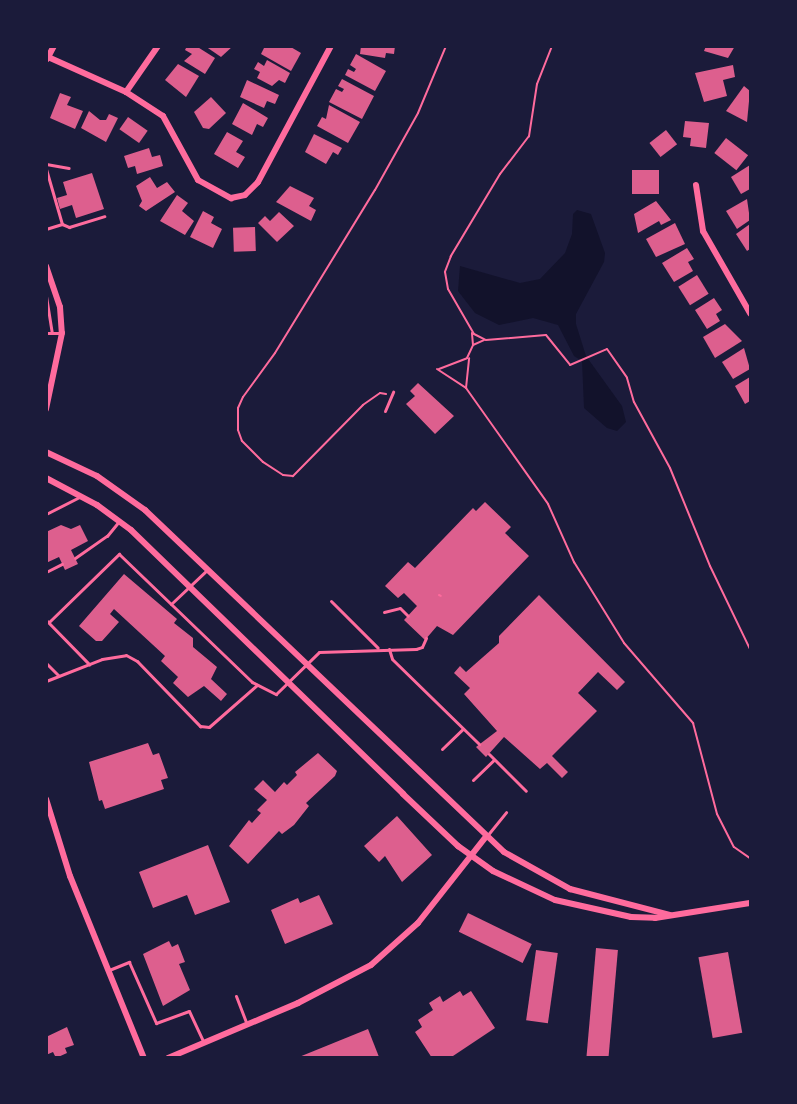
<!DOCTYPE html>
<html>
<head>
<meta charset="utf-8">
<style>
	body { margin:0 }
	#map { position:relative; width:797px; height:1104px; overflow:hidden; background:#1b1b3a; font-family:Quicksand,sans-serif }
	div>[style] { position:absolute }
	[style*='--x'] { left:calc(var(--x)*1px); top:calc(var(--y)*1px); width:calc(var(--w)*1px); rotate:calc(var(--a)*1deg) }
	.water>* { inset:0; background:#12122b }
	.building>* { inset:0; background:#dd5f8e; transform-origin:0 0 }
	.path>* { height:2px; margin:-1px; padding:0 1px; transform-origin:1px; border-radius:1px; background:#ff6b9d }
	.service>* { height:3px; margin:-1.5px; padding:0 1.5px; transform-origin:1.5px; border-radius:1.5px; background:#ff6b9d }
	.minor>* { height:6px; margin:-3px; padding:0 3px; transform-origin:3px; border-radius:3px; background:#ff6b9d }
	span { translate:-50% -50%; white-space:nowrap; text-align:center; line-height:1.15; -webkit-text-stroke:5px #1b1b3a; paint-order:stroke }
	.frame { position:absolute; inset:0; border:48px solid #1b1b3a; pointer-events:none }
</style>
</head>
<body>
<div id="map">
	<div class="water">
		<i style="clip-path:polygon(577px 210px,591px 214px,605px 253px,604px 262px,576px 314px,576px 324px,586px 356px,622px 406px,626px 422px,617px 431px,607px 428px,584px 408px,582px 361px,574px 356px,558px 325px,533px 318px,499px 325px,475px 313px,458px 291px,460px 266px,520px 283px,540px 279px,565px 253px,572px 234px,573px 214px)"></i>
	</div>
	<div class="building">
		<i style="clip-path:polygon(187px 46px,196px 46px,215px 58px,205px 74px,184px 61px,192px 54px,185px 50px)"></i>
		<i style="clip-path:polygon(205px 46px,233px 46px,221px 57px)"></i>
		<i style="clip-path:polygon(265px 46px,289px 46px,301px 53px,291px 71px,261px 54px)"></i>
		<i style="clip-path:polygon(361px 46px,395px 46px,394px 54px,386px 53px,385px 58px,360px 54px)"></i>
		<i style="clip-path:polygon(706px 46px,735px 46px,728px 58px,704px 51px)"></i>
		<i style="clip-path:polygon(356px 54px,386px 71px,375px 91px,345px 75px,348px 69px,354px 72px,356px 69px,350px 65px)"></i>
		<i style="clip-path:polygon(267px 60px,290px 73px,285px 83px,279px 80px,272px 86px,257px 78px,260px 72px,254px 69px,258px 62px,264px 66px)"></i>
		<i style="clip-path:polygon(178px 64px,199px 76px,186px 97px,165px 80px)"></i>
		<i style="clip-path:polygon(733px 65px,735px 77px,723px 80px,727px 96px,704px 102px,695px 73px)"></i>
		<i style="clip-path:polygon(342px 79px,374px 96px,362px 119px,329px 102px,336px 89px,342px 92px,344px 89px,338px 86px)"></i>
		<i style="clip-path:polygon(247px 80px,279px 95px,275px 104px,267px 101px,264px 108px,240px 97px)"></i>
		<i style="clip-path:polygon(744px 86px,750px 91px,747px 122px,726px 111px)"></i>
		<i style="clip-path:polygon(60px 93px,71px 97px,67px 105px,83px 111px,75px 129px,50px 118px)"></i>
		<i style="clip-path:polygon(211px 97px,226px 113px,209px 129px,203px 128px,194px 112px)"></i>
		<i style="clip-path:polygon(243px 103px,268px 118px,263px 127px,257px 124px,252px 135px,232px 124px)"></i>
		<i style="clip-path:polygon(329px 105px,360px 122px,348px 143px,317px 126px,322px 117px,326px 119px)"></i>
		<i style="clip-path:polygon(89px 111px,100px 120px,106px 120px,109px 114px,118px 118px,106px 142px,81px 128px)"></i>
		<i style="left:128px;top:117px;width:24px;height:15px;rotate:35deg"></i>
		<i style="clip-path:polygon(685px 121px,709px 123px,706px 148px,690px 146px,691px 138px,683px 137px)"></i>
		<i style="left:666px;top:130px;width:18px;height:21px;rotate:52deg"></i>
		<i style="clip-path:polygon(227px 132px,243px 141px,236px 152px,245px 157px,238px 168px,214px 154px)"></i>
		<i style="clip-path:polygon(314px 134px,342px 148px,338px 155px,333px 152px,326px 164px,305px 152px)"></i>
		<i style="left:726px;top:138px;width:28px;height:19px;rotate:38deg"></i>
		<i style="clip-path:polygon(149px 148px,152px 157px,160px 155px,163px 166px,137px 174px,135px 166px,128px 168px,124px 156px)"></i>
		<i style="clip-path:polygon(750px 165px,750px 189px,741px 194px,731px 177px)"></i>
		<i style="left:632px;top:170px;width:27px;height:24px"></i>
		<i style="clip-path:polygon(92px 173px,104px 209px,76px 218px,72px 205px,60px 209px,57px 198px,67px 195px,63px 182px)"></i>
		<i style="clip-path:polygon(150px 177px,157px 188px,167px 182px,175px 192px,146px 211px,139px 206px,142px 201px,136px 186px)"></i>
		<i style="clip-path:polygon(290px 186px,314px 198px,309px 206px,316px 210px,311px 221px,276px 202px)"></i>
		<i style="clip-path:polygon(177px 195px,188px 203px,182px 211px,194px 221px,185px 235px,160px 221px)"></i>
		<i style="clip-path:polygon(747px 199px,750px 220px,737px 229px,726px 211px)"></i>
		<i style="clip-path:polygon(656px 201px,671px 220px,661px 225px,659px 221px,638px 233px,634px 214px)"></i>
		<i style="clip-path:polygon(203px 211px,214px 217px,211px 223px,222px 229px,213px 248px,190px 237px)"></i>
		<i style="clip-path:polygon(279px 212px,294px 226px,277px 242px,258px 223px,265px 216px,270px 221px)"></i>
		<i style="clip-path:polygon(675px 223px,685px 244px,656px 257px,646px 239px)"></i>
		<i style="clip-path:polygon(750px 224px,750px 249px,747px 251px,736px 234px)"></i>
		<i style="left:255px;top:227px;width:24px;height:22px;rotate:88deg"></i>
		<i style="clip-path:polygon(687px 248px,694px 259px,688px 262px,693px 271px,674px 282px,662px 263px)"></i>
		<i style="left:697px;top:275px;width:22px;height:22px;rotate:58deg"></i>
		<i style="clip-path:polygon(714px 298px,722px 310px,716px 314px,720px 321px,707px 329px,695px 310px)"></i>
		<i style="clip-path:polygon(725px 324px,742px 341px,715px 358px,703px 337px)"></i>
		<i style="clip-path:polygon(744px 348px,750px 369px,733px 379px,722px 362px)"></i>
		<i style="clip-path:polygon(750px 377px,750px 401px,745px 404px,735px 386px)"></i>
		<i style="clip-path:polygon(418px 383px,454px 416px,435px 434px,406px 404px,415px 396px,410px 391px)"></i>
		<i style="clip-path:polygon(485px 502px,511px 527px,505px 533px,529px 556px,453px 635px,437px 626px,425px 640px,404px 620px,417px 606px,404px 593px,398px 598px,385px 586px,408px 562px,415px 568px,473px 508px,476px 511px)"></i>
		<i style="clip-path:polygon(61px 525px,71px 529px,80px 525px,88px 541px,71px 550px,78px 564px,65px 570px,59px 557px,46px 563px,46px 532px)"></i>
		<i style="clip-path:polygon(124px 574px,177px 619px,174px 623px,193px 638px,193px 647px,217px 667px,211px 679px,227px 694px,221px 701px,204px 686px,188px 697px,173px 683px,178px 677px,161px 661px,165px 656px,114px 609px,110px 614px,119px 622px,102px 641px,96px 641px,79px 626px)"></i>
		<i style="clip-path:polygon(539px 595px,625px 682px,617px 690px,598px 672px,578px 693px,597px 711px,552px 756px,568px 772px,562px 778px,547px 763px,540px 769px,504px 737px,486px 757px,476px 747px,497px 731px,464px 694px,470px 688px,454px 673px,460px 666px,466px 672px,499px 643px,499px 636px)"></i>
		<i style="clip-path:polygon(148px 743px,153px 755px,159px 753px,168px 778px,161px 780px,164px 789px,105px 809px,102px 800px,99px 801px,89px 762px)"></i>
		<i style="clip-path:polygon(318px 753px,337px 771px,335px 776px,306px 803px,309px 806px,294px 825px,282px 834px,279px 831px,248px 864px,229px 846px,249px 820px,252px 823px,261px 813px,257px 810px,267px 800px,254px 789px,263px 780px,275px 792px,284px 782px,287px 785px,297px 775px,295px 772px)"></i>
		<i style="clip-path:polygon(397px 816px,432px 855px,402px 882px,385px 856px,379px 862px,364px 846px)"></i>
		<i style="clip-path:polygon(208px 845px,230px 902px,195px 915px,187px 895px,153px 908px,139px 872px)"></i>
		<i style="clip-path:polygon(319px 895px,333px 924px,285px 944px,271px 910px,298px 898px,300px 903px)"></i>
		<i style="left:468px;top:913px;width:71px;height:21px;rotate:26deg"></i>
		<i style="clip-path:polygon(169px 941px,172px 947px,178px 944px,185px 962px,179px 964px,190px 990px,163px 1006px,143px 954px)"></i>
		<i style="left:596px;top:948px;width:22px;height:111px;rotate:5deg"></i>
		<i style="left:536px;top:950px;width:22px;height:71px;rotate:8deg"></i>
		<i style="left:728px;top:952px;width:82px;height:30px;rotate:80deg"></i>
		<i style="clip-path:polygon(460px 991px,463px 996px,471px 991px,495px 1028px,450px 1058px,432px 1058px,415px 1032px,422px 1027px,418px 1020px,433px 1010px,429px 1003px,440px 996px,443px 1002px)"></i>
		<i style="clip-path:polygon(67px 1027px,74px 1045px,65px 1048px,67px 1053px,56px 1058px,53px 1052px,46px 1055px,46px 1037px)"></i>
		<i style="clip-path:polygon(368px 1029px,379px 1057px,299px 1058px,299px 1057px)"></i>
	</div>
	<div class="path">
		<i style="--x:552;--y:46;--w:41;--a:111.5"></i>
		<i style="--x:537;--y:84;--w:53;--a:98.7"></i>
		<i style="--x:529;--y:136;--w:48;--a:127.3"></i>
		<i style="--x:500;--y:174;--w:96;--a:120.9"></i>
		<i style="--x:451;--y:256;--w:17;--a:111"></i>
		<i style="--x:445;--y:272;--w:17;--a:80"></i>
		<i style="--x:448;--y:289;--w:52;--a:60"></i>
		<i style="--x:474;--y:334;--w:13;--a:27"></i>
		<i style="--x:486;--y:340;--w:60;--a:-4.8"></i>
		<i style="--x:546;--y:335;--w:38;--a:51"></i>
		<i style="--x:570;--y:365;--w:40;--a:-23.4"></i>
		<i style="--x:607;--y:349;--w:35;--a:55"></i>
		<i style="--x:627;--y:378;--w:25;--a:74"></i>
		<i style="--x:634;--y:402;--w:75;--a:61.4"></i>
		<i style="--x:670;--y:468;--w:106;--a:67.8"></i>
		<i style="--x:710;--y:566;--w:92;--a:64.3"></i>
		<i style="--x:473;--y:345;--w:12;--a:-24"></i>
		<i style="--x:437;--y:369;--w:35;--a:33"></i>
		<i style="--x:466;--y:388;--w:142;--a:54.7"></i>
		<i style="--x:548;--y:504;--w:64;--a:65.9"></i>
		<i style="--x:574;--y:562;--w:95;--a:58.3"></i>
		<i style="--x:624;--y:643;--w:106;--a:49.2"></i>
		<i style="--x:693;--y:723;--w:94;--a:75.2"></i>
		<i style="--x:717;--y:814;--w:37;--a:63"></i>
		<i style="--x:734;--y:847;--w:19;--a:35"></i>
		<i style="--x:439;--y:369;--w:30;--a:-21"></i>
		<i style="--x:467;--y:358;--w:14;--a:-65"></i>
		<i style="--x:473;--y:345;--w:12;--a:-95"></i>
		<i style="--x:466;--y:388;--w:30;--a:-84"></i>
		<i style="--x:386;--y:394;--w:6;--a:-171"></i>
		<i style="--x:380;--y:393;--w:21;--a:145"></i>
		<i style="--x:363;--y:405;--w:100;--a:134.6"></i>
		<i style="--x:293;--y:476;--w:10;--a:-174"></i>
		<i style="--x:283;--y:475;--w:24;--a:-147"></i>
		<i style="--x:263;--y:462;--w:30;--a:-135"></i>
		<i style="--x:242;--y:441;--w:12;--a:-110"></i>
		<i style="--x:238;--y:430;--w:22;--a:-90"></i>
		<i style="--x:238;--y:408;--w:12;--a:-66"></i>
		<i style="--x:243;--y:397;--w:54;--a:-54"></i>
		<i style="--x:275;--y:353;--w:191;--a:-58.5"></i>
		<i style="--x:375;--y:190;--w:88;--a:-60.8"></i>
		<i style="--x:418;--y:113;--w:73;--a:-67.3"></i>
		<i style="--x:439;--y:595;--w:2;--a:27"></i>
	</div>
	<div class="service">
		<i style="--x:46;--y:164;--w:23;--a:10"></i>
		<i style="--x:46;--y:169;--w:57;--a:73.8"></i>
		<i style="--x:62;--y:224;--w:17;--a:163"></i>
		<i style="--x:62;--y:224;--w:8;--a:23"></i>
		<i style="--x:69;--y:227;--w:37;--a:-17"></i>
		<i style="--x:46;--y:296;--w:37;--a:81"></i>
		<i style="--x:46;--y:333;--w:16;--a:0"></i>
		<i style="--x:385;--y:411;--w:21;--a:-67"></i>
		<i style="--x:46;--y:514;--w:38;--a:-27"></i>
		<i style="--x:75;--y:558;--w:39;--a:-35"></i>
		<i style="--x:107;--y:536;--w:19;--a:-51"></i>
		<i style="--x:46;--y:572;--w:18;--a:-27"></i>
		<i style="--x:331;--y:601;--w:66;--a:45"></i>
		<i style="--x:171;--y:604;--w:50;--a:-43.4"></i>
		<i style="--x:384;--y:612;--w:16;--a:-14"></i>
		<i style="--x:400;--y:608;--w:11;--a:45"></i>
		<i style="--x:46;--y:620;--w:62;--a:45.7"></i>
		<i style="--x:49;--y:622;--w:98;--a:-44.2"></i>
		<i style="--x:119;--y:554;--w:185;--a:43.9"></i>
		<i style="--x:252;--y:682;--w:27;--a:27"></i>
		<i style="--x:276;--y:694;--w:60;--a:-44.3"></i>
		<i style="--x:319;--y:652;--w:97;--a:-1.8"></i>
		<i style="--x:416;--y:649;--w:6;--a:-18"></i>
		<i style="--x:422;--y:647;--w:10;--a:-66"></i>
		<i style="--x:389;--y:649;--w:10;--a:73"></i>
		<i style="--x:392;--y:659;--w:122;--a:44.3"></i>
		<i style="--x:46;--y:663;--w:18;--a:45"></i>
		<i style="--x:46;--y:681;--w:60;--a:-21.4"></i>
		<i style="--x:102;--y:659;--w:24;--a:-9"></i>
		<i style="--x:126;--y:655;--w:13;--a:29"></i>
		<i style="--x:137;--y:661;--w:91;--a:45.9"></i>
		<i style="--x:200;--y:726;--w:9;--a:6"></i>
		<i style="--x:209;--y:727;--w:64;--a:-41.2"></i>
		<i style="--x:442;--y:749;--w:29;--a:-44"></i>
		<i style="--x:489;--y:754;--w:52;--a:45"></i>
		<i style="--x:473;--y:780;--w:29;--a:-44"></i>
		<i style="--x:486;--y:837;--w:32;--a:-51"></i>
		<i style="--x:109;--y:970;--w:22;--a:-22"></i>
		<i style="--x:129;--y:962;--w:67;--a:66.1"></i>
		<i style="--x:156;--y:1023;--w:35;--a:-20"></i>
		<i style="--x:189;--y:1011;--w:35;--a:65"></i>
		<i style="--x:236;--y:996;--w:30;--a:69"></i>
	</div>
	<div class="minor">
		<i style="--x:158;--y:46;--w:56;--a:124.8"></i>
		<i style="--x:126;--y:92;--w:44;--a:33"></i>
		<i style="--x:163;--y:116;--w:73;--a:61.3"></i>
		<i style="--x:198;--y:180;--w:38;--a:29"></i>
		<i style="--x:231;--y:198;--w:14;--a:-12"></i>
		<i style="--x:245;--y:195;--w:18;--a:-45"></i>
		<i style="--x:258;--y:182;--w:154;--a:-61.8"></i>
		<i style="--x:48;--y:57;--w:85;--a:24.2"></i>
		<i style="--x:47;--y:59;--w:15;--a:-62"></i>
		<i style="--x:696;--y:185;--w:47;--a:81.3"></i>
		<i style="--x:703;--y:231;--w:95;--a:60.2"></i>
		<i style="--x:46;--y:266;--w:43;--a:71.1"></i>
		<i style="--x:60;--y:307;--w:26;--a:86"></i>
		<i style="--x:62;--y:333;--w:78;--a:101.9"></i>
		<i style="--x:46;--y:452;--w:56;--a:25.2"></i>
		<i style="--x:97;--y:476;--w:59;--a:35.3"></i>
		<i style="--x:145;--y:510;--w:496;--a:43.6"></i>
		<i style="--x:504;--y:852;--w:76;--a:29.3"></i>
		<i style="--x:570;--y:889;--w:103;--a:14.6"></i>
		<i style="--x:46;--y:478;--w:58;--a:27.9"></i>
		<i style="--x:97;--y:505;--w:42;--a:36.3"></i>
		<i style="--x:131;--y:530;--w:379;--a:44.1"></i>
		<i style="--x:403;--y:794;--w:76;--a:43.4"></i>
		<i style="--x:458;--y:846;--w:43;--a:35.5"></i>
		<i style="--x:493;--y:871;--w:68;--a:25.1"></i>
		<i style="--x:555;--y:900;--w:78;--a:12.6"></i>
		<i style="--x:631;--y:917;--w:24;--a:2"></i>
		<i style="--x:655;--y:918;--w:96;--a:-9"></i>
		<i style="--x:46;--y:799;--w:81;--a:72.7"></i>
		<i style="--x:70;--y:876;--w:196;--a:67.9"></i>
		<i style="--x:168;--y:1058;--w:141;--a:-22.9"></i>
		<i style="--x:298;--y:1003;--w:82;--a:-27.5"></i>
		<i style="--x:371;--y:965;--w:63;--a:-41.8"></i>
		<i style="--x:418;--y:923;--w:108;--a:-51.8"></i>
	</div>
	<div class="frame"></div>
</div>
</body>
</html>
